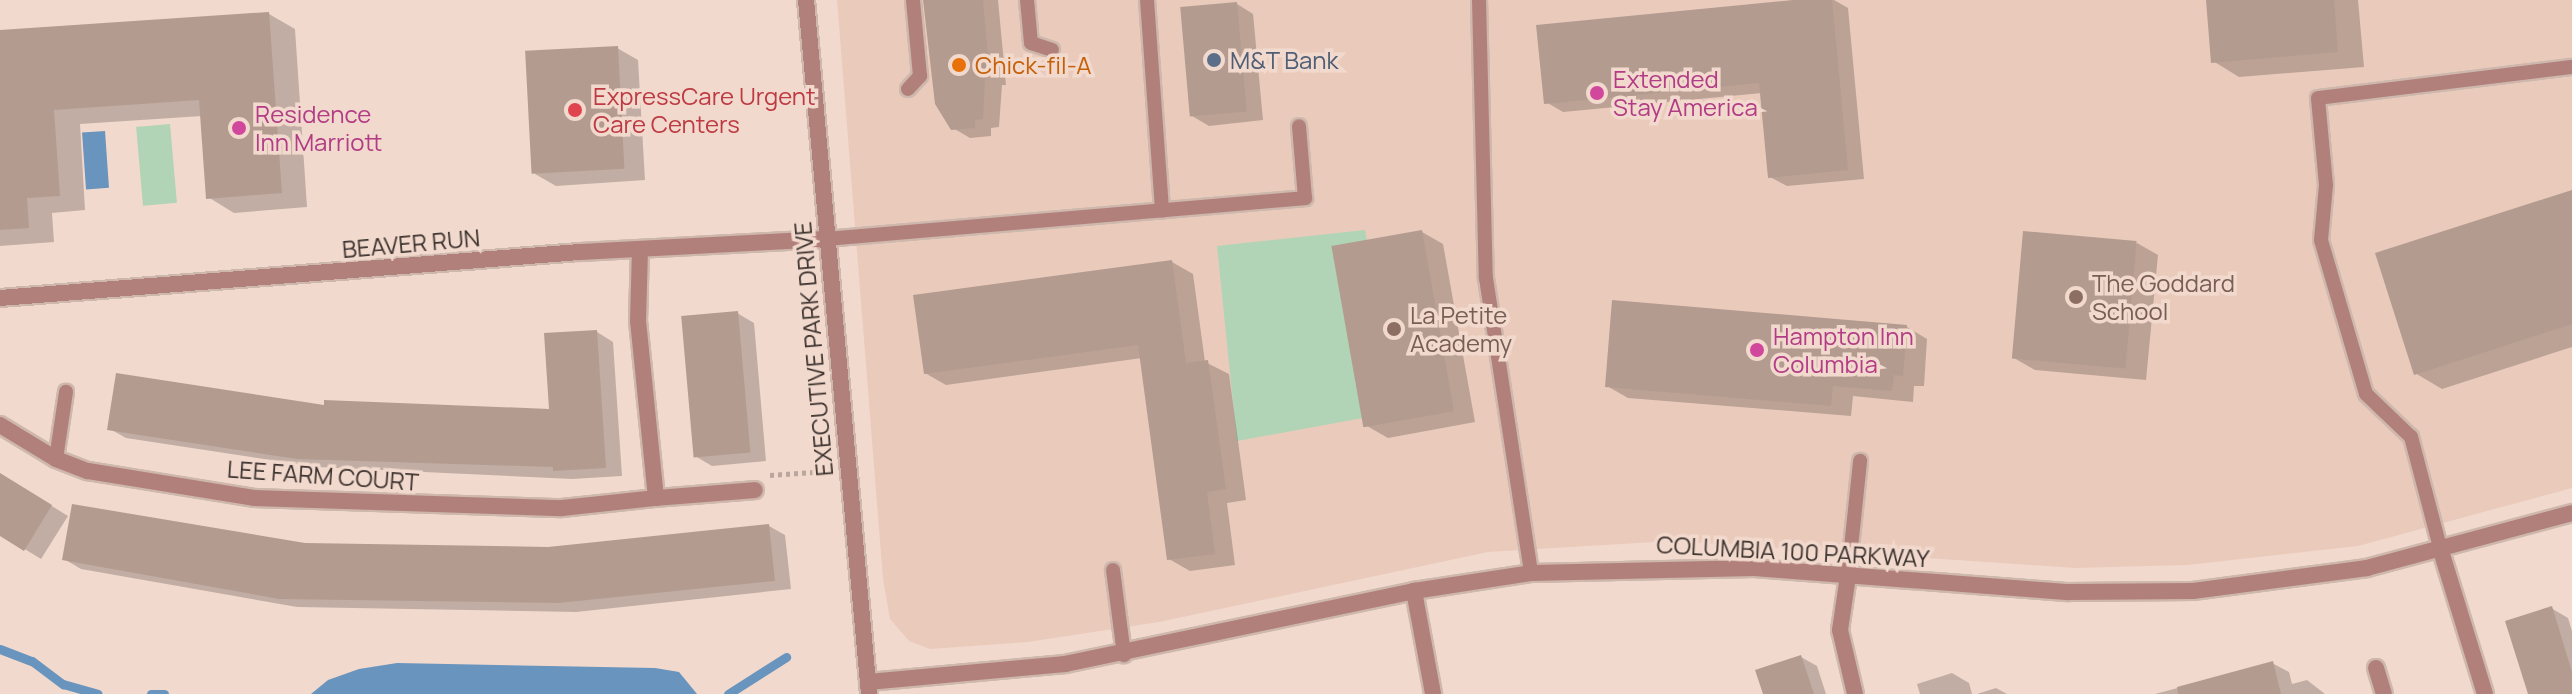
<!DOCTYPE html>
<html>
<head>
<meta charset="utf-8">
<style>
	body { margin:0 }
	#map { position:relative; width:2572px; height:694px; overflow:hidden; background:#f2d9cd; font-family:Manrope,sans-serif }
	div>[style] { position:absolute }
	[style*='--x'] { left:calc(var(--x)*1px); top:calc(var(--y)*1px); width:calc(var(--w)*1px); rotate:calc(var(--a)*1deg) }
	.built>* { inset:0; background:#eacbbb }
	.green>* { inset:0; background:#b0d4b5; transform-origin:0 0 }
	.water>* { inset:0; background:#6894bd; transform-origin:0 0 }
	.shadow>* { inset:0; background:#0003 }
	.stream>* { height:9px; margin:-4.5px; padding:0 4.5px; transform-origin:4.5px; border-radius:4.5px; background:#6894bd }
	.building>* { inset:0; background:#b39b90; transform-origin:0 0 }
	.path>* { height:5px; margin-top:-2.5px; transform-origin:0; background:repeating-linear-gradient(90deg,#baa69c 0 4px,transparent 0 8px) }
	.roads { filter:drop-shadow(2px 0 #ceb8ad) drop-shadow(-2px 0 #ceb8ad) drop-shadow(0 2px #ceb8ad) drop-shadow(0 -2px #ceb8ad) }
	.lane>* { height:14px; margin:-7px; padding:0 7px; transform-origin:7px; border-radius:7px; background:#b2807a }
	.street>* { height:16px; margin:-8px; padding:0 8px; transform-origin:8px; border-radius:8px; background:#b2807a }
	.dots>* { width:22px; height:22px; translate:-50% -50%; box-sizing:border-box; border:4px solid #f2d9cd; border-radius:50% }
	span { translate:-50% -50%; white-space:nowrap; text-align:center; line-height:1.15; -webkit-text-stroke:7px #f2d9cd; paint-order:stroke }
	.service-label { font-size:24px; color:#4e5e75 }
	.left { translate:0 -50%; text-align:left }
	.food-label { font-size:24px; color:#c56008 }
	.hotel-label { font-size:24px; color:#b23c85 }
	.health-label { font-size:24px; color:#be3a42 }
	.street-label { font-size:24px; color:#3d332f }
	.education-label { font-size:24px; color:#785e54 }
</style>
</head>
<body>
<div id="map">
	<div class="built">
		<i style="clip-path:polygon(837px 0,2572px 0,2572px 488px,2358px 546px,2188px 565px,2076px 568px,1673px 541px,1488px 552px,1159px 622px,1028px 642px,930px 649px,909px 641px,890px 619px,883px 579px)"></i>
	</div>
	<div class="green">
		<i style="left:170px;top:124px;width:79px;height:34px;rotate:85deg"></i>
		<i style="clip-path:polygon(1365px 230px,1367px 241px,1332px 248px,1363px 418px,1237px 441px,1217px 246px)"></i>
	</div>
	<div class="water">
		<i style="left:105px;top:131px;width:57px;height:23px;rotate:86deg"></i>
		<i style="clip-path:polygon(397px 663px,655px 668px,679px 672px,697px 694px,311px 694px,328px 680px,359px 669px)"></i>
	</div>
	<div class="shadow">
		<i style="clip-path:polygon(925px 0,998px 0,1006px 85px,1002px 85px,999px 127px,991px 128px,991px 136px,970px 138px,953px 128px)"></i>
		<i style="clip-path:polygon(1813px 0,1834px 0,1848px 8px,1864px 179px,1787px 186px,1770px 177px,1762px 93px,1563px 112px,1546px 102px)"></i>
		<i style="clip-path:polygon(2208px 0,2358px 0,2364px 67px,2239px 77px,2213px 61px)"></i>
		<i style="clip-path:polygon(1237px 4px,1253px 14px,1263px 120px,1209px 126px,1192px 116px)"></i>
		<i style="clip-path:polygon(269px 14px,295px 29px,307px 207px,234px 213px,208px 197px,202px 116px,80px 124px,85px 210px,52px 213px,54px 242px,0 246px,0 32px)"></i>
		<i style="clip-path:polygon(617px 48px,638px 60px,645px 180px,556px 186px,535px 174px)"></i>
		<i style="clip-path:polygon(2572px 192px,2572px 347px,2442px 389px,2415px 373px)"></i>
		<i style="clip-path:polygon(1422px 232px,1443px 244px,1475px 422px,1388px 438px,1367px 426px)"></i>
		<i style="clip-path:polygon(2137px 243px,2158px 255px,2146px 380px,2035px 370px,2014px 358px)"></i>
		<i style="clip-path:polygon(1172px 262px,1193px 274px,1205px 362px,1229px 374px,1246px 500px,1227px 503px,1235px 565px,1190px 571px,1169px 559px,1142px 358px,946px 385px,925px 373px)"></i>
		<i style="clip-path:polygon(737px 313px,754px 323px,766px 461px,712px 466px,695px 456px)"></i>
		<i style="clip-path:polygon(1907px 327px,1927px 339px,1924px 386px,1914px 386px,1913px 402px,1853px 396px,1851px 416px,1628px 398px,1607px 386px)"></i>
		<i style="clip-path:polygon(597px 332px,613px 342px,622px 476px,572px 479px,316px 467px,126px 438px,110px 429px,326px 407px,551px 411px)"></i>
		<i style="clip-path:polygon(0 474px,68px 516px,41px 559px,0 534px)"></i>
		<i style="clip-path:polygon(769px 526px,785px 535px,791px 589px,576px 612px,297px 607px,81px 569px,64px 559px,304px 545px,548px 549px)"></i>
		<i style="clip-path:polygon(2551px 608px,2568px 618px,2572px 631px,2572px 694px,2530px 694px)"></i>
		<i style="clip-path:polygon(1801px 657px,1817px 666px,1826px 694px,1765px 694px)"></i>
		<i style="clip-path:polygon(2272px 663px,2289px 672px,2292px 684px,2307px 680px,2325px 694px,2155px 694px)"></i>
		<i style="clip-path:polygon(1952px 673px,1969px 683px,1972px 694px,1920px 694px,1917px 684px)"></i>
		<i style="clip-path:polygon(1996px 688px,2007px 694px,1977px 694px)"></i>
	</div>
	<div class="stream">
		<i style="--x:0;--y:649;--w:34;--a:21"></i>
		<i style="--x:32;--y:661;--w:39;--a:37"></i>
		<i style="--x:63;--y:684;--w:36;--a:16"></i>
		<i style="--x:151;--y:694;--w:13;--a:0"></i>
		<i style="--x:728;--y:694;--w:69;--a:-32.5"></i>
	</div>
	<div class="building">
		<i style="clip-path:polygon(923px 0,983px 0,990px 76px,985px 76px,983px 119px,975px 120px,975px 128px,951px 130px,935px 104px)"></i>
		<i style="clip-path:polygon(1793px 0,1832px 0,1848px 170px,1768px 178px,1759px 83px,1544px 104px,1536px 25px)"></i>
		<i style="clip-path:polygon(2206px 0,2334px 0,2338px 52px,2211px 63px)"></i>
		<i style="left:1237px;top:2px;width:110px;height:57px;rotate:85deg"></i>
		<i style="clip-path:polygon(269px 12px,282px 193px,206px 199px,199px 100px,54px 110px,60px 196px,27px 198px,29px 228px,0 230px,0 30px)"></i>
		<i style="left:618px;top:46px;width:123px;height:93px;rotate:87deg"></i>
		<i style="clip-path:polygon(2572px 190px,2572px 324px,2414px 375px,2375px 253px)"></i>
		<i style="left:1422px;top:230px;width:184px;height:92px;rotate:80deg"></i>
		<i style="left:2023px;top:231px;width:114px;height:128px;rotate:5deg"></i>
		<i style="clip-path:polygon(1172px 260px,1186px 363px,1208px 360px,1226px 489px,1207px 492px,1215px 554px,1167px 560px,1138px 345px,924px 374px,913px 295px)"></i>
		<i style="clip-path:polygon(1612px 300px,1907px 325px,1903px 376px,1894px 375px,1892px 391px,1833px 386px,1831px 406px,1605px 387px)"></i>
		<i style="left:738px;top:311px;width:142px;height:57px;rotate:85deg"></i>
		<i style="clip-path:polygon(597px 330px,606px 468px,553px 471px,553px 467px,297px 459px,107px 430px,116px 373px,324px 405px,324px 400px,549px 409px,544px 333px)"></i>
		<i style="clip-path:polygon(0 473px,52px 505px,24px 551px,0 536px)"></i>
		<i style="clip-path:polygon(72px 504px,305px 543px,548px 547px,769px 524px,775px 581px,558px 603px,279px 599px,62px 560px)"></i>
		<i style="clip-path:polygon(2552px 606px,2572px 672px,2572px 694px,2528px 694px,2505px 621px)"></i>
		<i style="clip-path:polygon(1801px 655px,1814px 694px,1763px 694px,1755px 670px)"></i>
		<i style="clip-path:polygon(2273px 661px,2281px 694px,2178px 694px,2177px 687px)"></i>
	</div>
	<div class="path">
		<i style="--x:770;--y:475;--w:58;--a:-3.9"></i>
	</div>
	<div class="roads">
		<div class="lane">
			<i style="--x:1027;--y:0;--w:43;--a:84.7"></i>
			<i style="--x:1031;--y:43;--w:22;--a:18"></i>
			<i style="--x:1147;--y:0;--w:211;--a:85.9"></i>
			<i style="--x:1479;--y:0;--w:278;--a:88.6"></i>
			<i style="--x:1486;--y:278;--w:298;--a:81.3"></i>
			<i style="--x:908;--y:89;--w:18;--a:-47"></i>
			<i style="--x:920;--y:76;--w:76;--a:-95.3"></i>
			<i style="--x:827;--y:239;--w:480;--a:-4.9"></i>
			<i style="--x:1305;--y:198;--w:72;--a:-94.8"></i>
			<i style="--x:56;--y:459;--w:68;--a:-81.5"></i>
			<i style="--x:2441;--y:551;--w:118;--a:-104.7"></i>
			<i style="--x:2411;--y:437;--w:62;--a:-136.3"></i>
			<i style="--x:2366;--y:394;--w:160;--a:-106.3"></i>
			<i style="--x:2321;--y:240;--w:55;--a:-84.8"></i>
			<i style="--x:2326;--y:185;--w:87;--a:-95.3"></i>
			<i style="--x:2318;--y:98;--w:256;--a:-7"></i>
			<i style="--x:1113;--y:570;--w:86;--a:82.6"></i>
			<i style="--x:1848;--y:576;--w:116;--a:-84"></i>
		</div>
		<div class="street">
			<i style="--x:806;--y:0;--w:697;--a:84.81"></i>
			<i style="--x:0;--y:298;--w:581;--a:-4.54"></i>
			<i style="--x:579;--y:252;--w:248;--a:-3"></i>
			<i style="--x:0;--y:425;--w:66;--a:31.3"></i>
			<i style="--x:56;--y:459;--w:34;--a:21"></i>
			<i style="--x:88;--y:471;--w:168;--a:9.2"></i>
			<i style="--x:254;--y:498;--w:308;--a:1.9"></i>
			<i style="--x:562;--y:508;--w:95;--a:-6.1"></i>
			<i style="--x:656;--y:498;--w:178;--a:-95.8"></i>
			<i style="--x:638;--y:321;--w:70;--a:-88.4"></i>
			<i style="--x:656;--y:498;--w:99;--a:-4.6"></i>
			<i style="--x:2441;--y:551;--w:150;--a:72.9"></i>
			<i style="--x:1848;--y:576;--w:55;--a:98.4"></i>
			<i style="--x:1840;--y:630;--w:66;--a:76.8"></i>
			<i style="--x:1414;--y:591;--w:105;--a:79.5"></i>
			<i style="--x:2376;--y:668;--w:27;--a:73"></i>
			<i style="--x:868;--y:682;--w:198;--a:-5.2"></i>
			<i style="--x:1065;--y:664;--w:357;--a:-11.8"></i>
			<i style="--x:1414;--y:591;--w:118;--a:-8.7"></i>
			<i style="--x:1531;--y:573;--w:223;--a:-1.3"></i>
			<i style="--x:1754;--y:568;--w:316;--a:4.4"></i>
			<i style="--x:2069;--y:592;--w:124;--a:-0.5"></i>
			<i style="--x:2193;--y:591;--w:176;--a:-7.5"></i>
			<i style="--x:2367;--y:568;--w:212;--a:-15"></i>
		</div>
	</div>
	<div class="dots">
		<i style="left:1214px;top:60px;background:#5c6f8a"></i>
		<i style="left:959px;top:65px;background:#e8710a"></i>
		<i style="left:1597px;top:93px;background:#d1479c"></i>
		<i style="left:575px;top:110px;background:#e0444e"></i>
		<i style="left:239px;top:128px;background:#d1479c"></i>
		<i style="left:2076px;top:297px;background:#8d6e63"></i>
		<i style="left:1394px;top:329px;background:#8d6e63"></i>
		<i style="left:1757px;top:350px;background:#d1479c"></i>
	</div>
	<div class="service-label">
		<span class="left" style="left:1230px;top:60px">M&amp;T Bank</span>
	</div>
	<div class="food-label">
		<span class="left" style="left:975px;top:65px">Chick-fil-A</span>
	</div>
	<div class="hotel-label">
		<span class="left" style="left:1613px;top:93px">Extended<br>Stay America</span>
		<span class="left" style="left:255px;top:128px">Residence<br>Inn Marriott</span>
		<span class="left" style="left:1773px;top:350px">Hampton Inn<br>Columbia</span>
	</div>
	<div class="health-label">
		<span class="left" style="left:593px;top:110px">ExpressCare Urgent<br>Care Centers</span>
	</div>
	<div class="street-label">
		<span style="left:411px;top:243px;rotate:-5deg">BEAVER RUN</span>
		<span style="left:813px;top:349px;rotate:-95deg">EXECUTIVE PARK DRIVE</span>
		<span style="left:323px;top:475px;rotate:4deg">LEE FARM COURT</span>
		<span style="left:1793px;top:551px;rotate:3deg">COLUMBIA 100 PARKWAY</span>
	</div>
	<div class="education-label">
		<span class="left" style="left:2092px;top:297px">The Goddard<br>School</span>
		<span class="left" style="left:1410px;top:329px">La Petite<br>Academy</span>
	</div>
</div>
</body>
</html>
